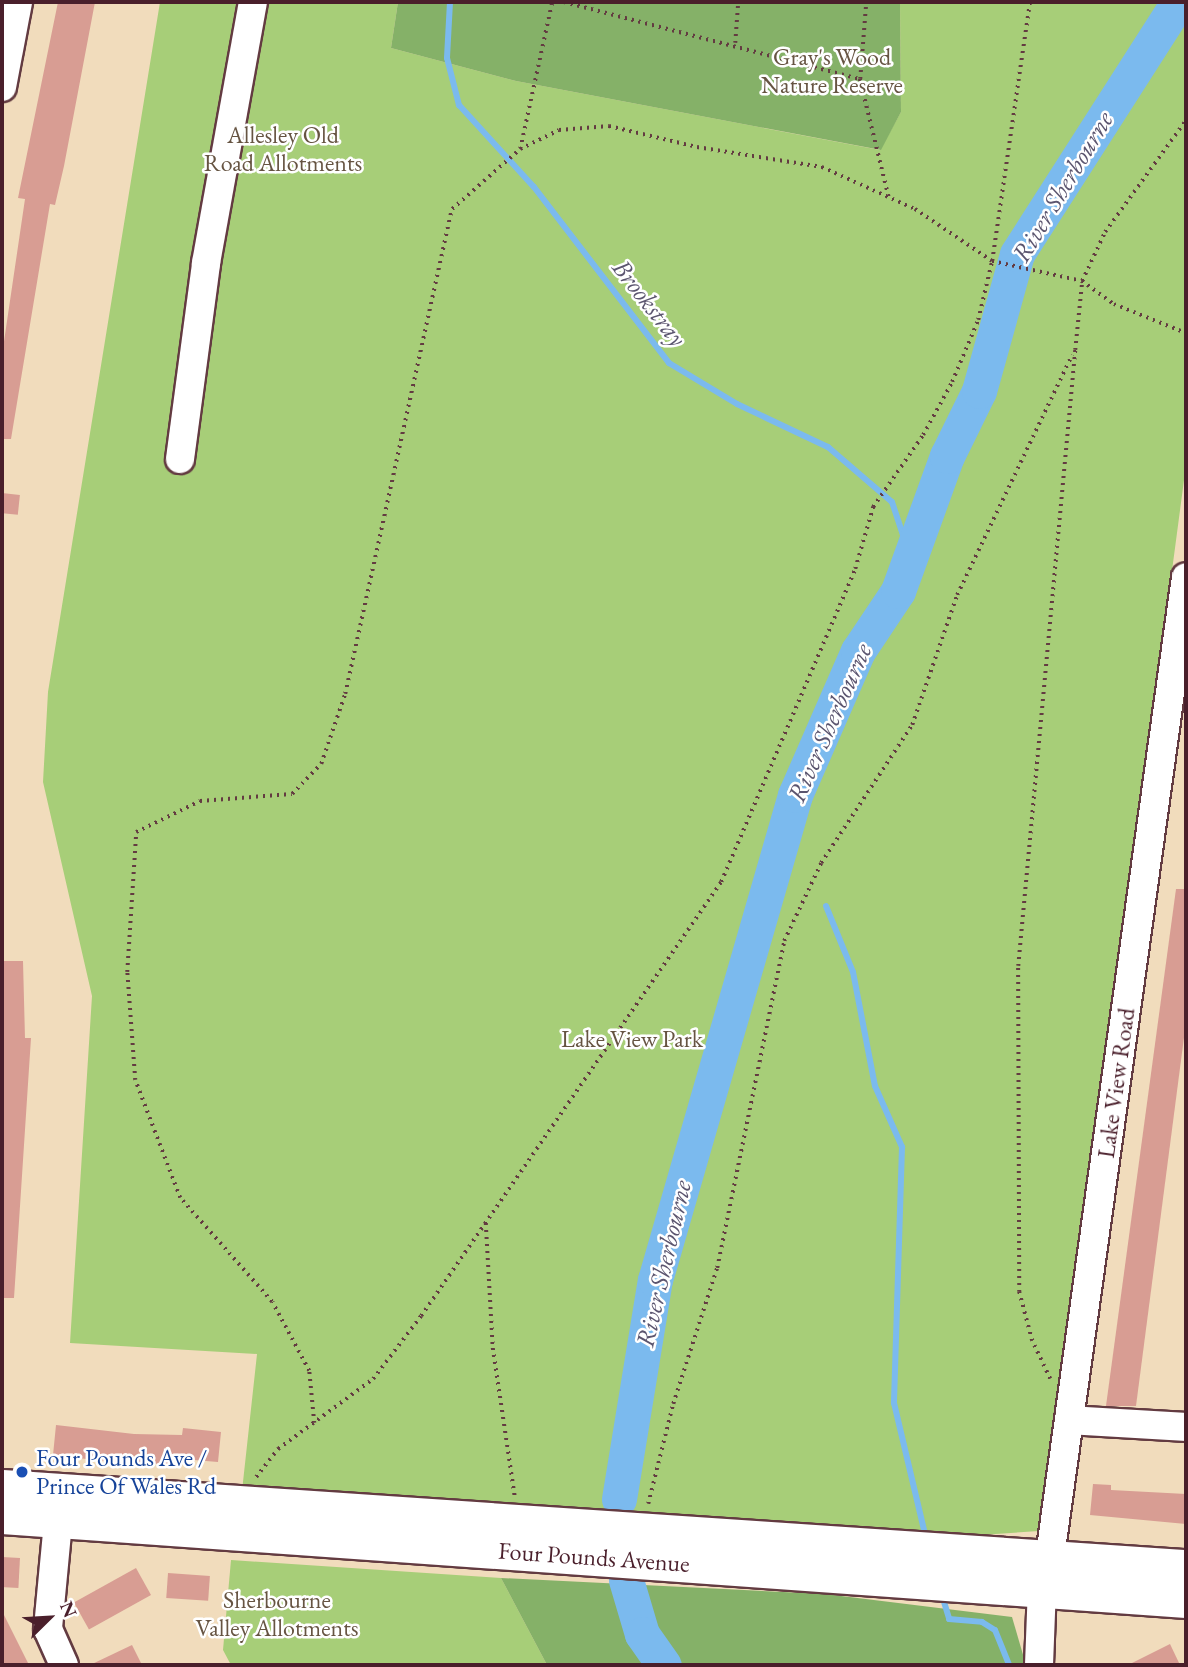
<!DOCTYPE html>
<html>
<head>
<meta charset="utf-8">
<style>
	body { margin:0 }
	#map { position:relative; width:1188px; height:1667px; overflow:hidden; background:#f1dcbc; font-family:"EB Garamond",serif }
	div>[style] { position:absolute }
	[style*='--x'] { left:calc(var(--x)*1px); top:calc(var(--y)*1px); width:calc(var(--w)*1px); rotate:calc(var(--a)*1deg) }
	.green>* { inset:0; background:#a7ce78 }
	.forest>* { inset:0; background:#85b168 }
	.stream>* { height:6px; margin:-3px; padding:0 3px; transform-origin:3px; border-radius:3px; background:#7bbaee }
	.river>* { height:35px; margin:-17.5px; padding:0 17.5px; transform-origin:17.5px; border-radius:17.5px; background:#7bbaee }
	.building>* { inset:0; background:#d89d93; transform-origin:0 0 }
	.path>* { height:3.5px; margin-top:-1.75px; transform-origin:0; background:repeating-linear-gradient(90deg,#633b41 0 2px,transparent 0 7px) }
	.roads { filter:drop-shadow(2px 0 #633b41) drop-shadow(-2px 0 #633b41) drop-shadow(0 2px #633b41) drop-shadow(0 -2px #633b41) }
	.minor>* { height:28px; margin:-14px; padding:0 14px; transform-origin:14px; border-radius:14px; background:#fff }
	.major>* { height:35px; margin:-17.5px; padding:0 17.5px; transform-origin:17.5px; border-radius:17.5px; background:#fff }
	.dots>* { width:19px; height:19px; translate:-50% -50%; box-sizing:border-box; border:4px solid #fff; border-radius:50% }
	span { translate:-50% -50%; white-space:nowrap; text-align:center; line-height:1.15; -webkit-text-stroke:5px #fff; paint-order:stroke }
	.park-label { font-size:24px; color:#665442 }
	.street-label { font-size:24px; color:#4a1f2b }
	.transit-label { font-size:24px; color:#164399 }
	.left { translate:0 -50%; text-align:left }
	.water-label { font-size:26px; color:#5b556f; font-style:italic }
	.frame { position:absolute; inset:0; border:4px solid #4a1f2b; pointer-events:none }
	.north { position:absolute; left:14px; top:1583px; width:70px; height:70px; -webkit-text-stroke:5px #fff; paint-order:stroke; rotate:66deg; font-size:19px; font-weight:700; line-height:28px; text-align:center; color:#4a1f2b }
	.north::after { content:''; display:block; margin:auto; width:24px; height:32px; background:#4a1f2b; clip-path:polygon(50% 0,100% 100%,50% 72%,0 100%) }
</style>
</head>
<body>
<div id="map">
	<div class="green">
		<i style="clip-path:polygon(160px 2px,398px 2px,391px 48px,516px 81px,880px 150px,901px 112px,900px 2px,1186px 2px,1186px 465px,1049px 1499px,1039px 1531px,981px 1535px,242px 1491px,257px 1354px,70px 1343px,92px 996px,43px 782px,48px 692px)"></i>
		<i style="clip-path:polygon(231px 1560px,501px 1578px,547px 1665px,231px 1665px,223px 1650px)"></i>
	</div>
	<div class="forest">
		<i style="clip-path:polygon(398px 2px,900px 2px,901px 112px,881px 150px,516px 81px,391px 48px)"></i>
		<i style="clip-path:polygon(501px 1578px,825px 1594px,1012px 1617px,1026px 1665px,547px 1665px)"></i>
	</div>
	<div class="stream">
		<i style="--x:450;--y:2;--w:56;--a:93.1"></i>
		<i style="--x:447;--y:58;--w:49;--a:75.7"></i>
		<i style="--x:459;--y:105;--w:111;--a:47.6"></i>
		<i style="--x:534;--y:187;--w:222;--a:52.5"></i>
		<i style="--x:669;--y:363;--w:79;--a:31.1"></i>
		<i style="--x:737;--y:404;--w:101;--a:25.3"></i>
		<i style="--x:828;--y:447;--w:84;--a:40.7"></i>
		<i style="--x:892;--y:502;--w:54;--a:71.6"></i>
		<i style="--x:826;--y:906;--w:71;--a:67.8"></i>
		<i style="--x:853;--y:972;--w:116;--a:79.1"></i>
		<i style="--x:875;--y:1086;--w:67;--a:66.1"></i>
		<i style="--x:902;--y:1147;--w:256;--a:91.8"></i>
		<i style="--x:894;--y:1403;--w:139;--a:76.7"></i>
		<i style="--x:941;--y:1592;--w:28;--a:73"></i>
		<i style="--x:949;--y:1619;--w:33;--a:5"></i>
		<i style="--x:982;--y:1622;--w:15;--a:32"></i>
		<i style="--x:995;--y:1630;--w:38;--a:68"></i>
	</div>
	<div class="river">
		<i style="--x:619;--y:1499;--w:222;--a:-80.7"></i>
		<i style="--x:655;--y:1280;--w:505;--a:-73.9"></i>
		<i style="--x:795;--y:795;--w:157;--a:-66.4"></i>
		<i style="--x:858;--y:651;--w:72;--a:-56.3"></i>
		<i style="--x:898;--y:591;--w:144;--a:-70.1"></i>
		<i style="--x:947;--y:456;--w:72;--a:-63.8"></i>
		<i style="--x:979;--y:391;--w:142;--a:-74.5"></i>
		<i style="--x:1017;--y:254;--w:299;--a:-57.4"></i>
		<i style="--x:626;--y:1580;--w:56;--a:73.5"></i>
		<i style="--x:642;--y:1634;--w:38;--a:55"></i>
	</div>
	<div class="building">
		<i style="clip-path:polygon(58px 2px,95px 2px,64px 166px,55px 205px,50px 204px,11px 439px,2px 439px,2px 355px,25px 199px,18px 198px)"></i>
		<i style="left:2px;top:493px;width:18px;height:20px;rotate:6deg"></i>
		<i style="clip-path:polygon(1176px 889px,1186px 889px,1186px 1022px,1136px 1406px,1106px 1406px)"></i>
		<i style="clip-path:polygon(2px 961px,23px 961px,25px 1038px,31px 1038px,14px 1298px,2px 1298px)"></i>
		<i style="clip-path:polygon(56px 1425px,134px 1434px,182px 1435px,183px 1428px,221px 1432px,218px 1462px,170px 1458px,169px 1464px,120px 1463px,53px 1455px)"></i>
		<i style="clip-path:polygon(1093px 1484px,1111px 1485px,1111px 1490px,1186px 1494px,1186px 1524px,1090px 1515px)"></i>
		<i style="left:2px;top:1557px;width:18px;height:30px;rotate:3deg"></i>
		<i style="left:136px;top:1568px;width:31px;height:71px;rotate:61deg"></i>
		<i style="left:168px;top:1573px;width:42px;height:25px;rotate:4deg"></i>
		<i style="clip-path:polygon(2px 1611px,29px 1665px,2px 1665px)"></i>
		<i style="clip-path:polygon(1170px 1644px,1180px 1665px,1128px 1665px)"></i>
		<i style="clip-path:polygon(132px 1645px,142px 1665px,90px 1665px)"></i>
	</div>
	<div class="path">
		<i style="--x:564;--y:2;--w:306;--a:14.6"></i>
		<i style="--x:860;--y:79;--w:122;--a:76.3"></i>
		<i style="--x:735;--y:43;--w:41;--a:-85.8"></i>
		<i style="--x:860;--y:79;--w:77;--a:-85.5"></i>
		<i style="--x:520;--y:149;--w:150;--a:-77.7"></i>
		<i style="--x:486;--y:1223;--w:125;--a:86.8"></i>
		<i style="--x:493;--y:1348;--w:151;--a:81.6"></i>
		<i style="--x:1050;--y:1379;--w:42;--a:-115.3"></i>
		<i style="--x:1032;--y:1341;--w:51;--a:-104.9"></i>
		<i style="--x:1019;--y:1292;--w:326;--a:-90.2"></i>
		<i style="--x:1018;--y:966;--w:619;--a:-84.71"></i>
		<i style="--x:1075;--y:350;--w:69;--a:-84.2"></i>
		<i style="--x:1082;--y:281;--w:54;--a:-64.9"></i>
		<i style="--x:1105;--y:232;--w:138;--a:-54.1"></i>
		<i style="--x:314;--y:1423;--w:52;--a:-95.5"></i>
		<i style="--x:309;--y:1371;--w:78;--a:-118.2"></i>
		<i style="--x:272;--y:1302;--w:139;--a:-131.5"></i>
		<i style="--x:180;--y:1198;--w:126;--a:-110.9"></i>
		<i style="--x:135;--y:1080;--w:108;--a:-94.2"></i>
		<i style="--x:127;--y:972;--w:140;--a:-86.3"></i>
		<i style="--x:136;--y:832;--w:71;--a:-25.8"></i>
		<i style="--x:200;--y:801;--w:92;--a:-4.4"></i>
		<i style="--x:292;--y:794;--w:42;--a:-46"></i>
		<i style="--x:321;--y:764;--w:74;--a:-71.1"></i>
		<i style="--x:345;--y:694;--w:497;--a:-77.6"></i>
		<i style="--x:452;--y:209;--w:91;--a:-41.4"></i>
		<i style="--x:520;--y:149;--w:43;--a:-26"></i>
		<i style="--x:559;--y:130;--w:50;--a:-4.6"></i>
		<i style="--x:609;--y:126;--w:90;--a:13.4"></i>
		<i style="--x:697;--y:147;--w:127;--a:9.1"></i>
		<i style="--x:822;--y:167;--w:102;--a:24.3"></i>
		<i style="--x:915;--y:209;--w:93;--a:34"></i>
		<i style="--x:992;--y:261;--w:262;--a:-81.7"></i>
		<i style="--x:256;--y:1477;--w:36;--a:-52"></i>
		<i style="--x:278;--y:1449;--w:118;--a:-36.4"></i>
		<i style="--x:373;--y:1379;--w:79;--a:-52.7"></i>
		<i style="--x:421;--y:1316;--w:528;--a:-55.35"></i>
		<i style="--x:721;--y:882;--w:340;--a:-66.8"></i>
		<i style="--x:855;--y:569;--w:65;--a:-73.8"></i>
		<i style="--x:873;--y:507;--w:88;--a:-55.2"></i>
		<i style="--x:923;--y:435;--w:60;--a:-61.3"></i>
		<i style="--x:952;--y:382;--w:67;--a:-67.2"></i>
		<i style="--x:978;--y:320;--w:61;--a:-76.7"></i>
		<i style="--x:992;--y:261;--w:92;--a:12.5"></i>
		<i style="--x:1082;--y:281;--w:39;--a:36"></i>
		<i style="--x:1114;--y:304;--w:78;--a:21.9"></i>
		<i style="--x:648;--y:1504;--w:103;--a:-76"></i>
		<i style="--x:673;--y:1404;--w:143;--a:-72.1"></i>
		<i style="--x:717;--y:1268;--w:334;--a:-78.4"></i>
		<i style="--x:784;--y:941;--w:86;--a:-64.6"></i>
		<i style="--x:821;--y:863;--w:165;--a:-56.6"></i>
		<i style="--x:912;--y:725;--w:138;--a:-70.9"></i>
		<i style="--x:957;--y:595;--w:266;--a:-64.4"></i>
	</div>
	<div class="roads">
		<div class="minor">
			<i style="--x:2;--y:87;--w:86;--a:-79.3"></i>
			<i style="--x:180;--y:459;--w:198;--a:-82.4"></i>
			<i style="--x:206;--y:263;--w:265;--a:-79.8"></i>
			<i style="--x:1069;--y:1420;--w:117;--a:3.4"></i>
			<i style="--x:60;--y:1501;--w:129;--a:95.4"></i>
			<i style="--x:48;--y:1629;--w:39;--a:66"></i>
			<i style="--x:1039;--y:1665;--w:77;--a:-87.8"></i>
			<i style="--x:1042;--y:1588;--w:33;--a:-76"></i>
			<i style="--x:1050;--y:1556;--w:988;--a:-82.09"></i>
		</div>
		<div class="major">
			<i style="--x:2;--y:1487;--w:1187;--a:3.87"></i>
			<i style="--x:2;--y:1516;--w:1187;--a:4.06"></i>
		</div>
	</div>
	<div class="dots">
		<i style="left:22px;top:1472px;background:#1a4fb4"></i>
	</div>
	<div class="park-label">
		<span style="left:832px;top:71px">Gray's Wood<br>Nature Reserve</span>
		<span style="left:283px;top:149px">Allesley Old<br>Road Allotments</span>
		<span style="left:632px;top:1039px">Lake View Park</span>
		<span style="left:277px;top:1614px">Sherbourne<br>Valley Allotments</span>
	</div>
	<div class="street-label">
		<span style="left:1116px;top:1083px;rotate:-82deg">Lake View Road</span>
		<span style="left:594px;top:1557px;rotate:4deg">Four Pounds Avenue</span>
	</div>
	<div class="transit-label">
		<span class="left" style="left:36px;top:1472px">Four Pounds Ave /<br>Prince Of Wales Rd</span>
	</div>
	<div class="water-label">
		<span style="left:1063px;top:187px;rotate:-59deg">River Sherbourne</span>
		<span style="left:649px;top:303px;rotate:52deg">Brookstray</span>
		<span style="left:830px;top:723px;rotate:-66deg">River Sherbourne</span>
		<span style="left:664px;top:1264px;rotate:-77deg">River Sherbourne</span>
	</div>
	<div class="frame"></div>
	<div class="north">N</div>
</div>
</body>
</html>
